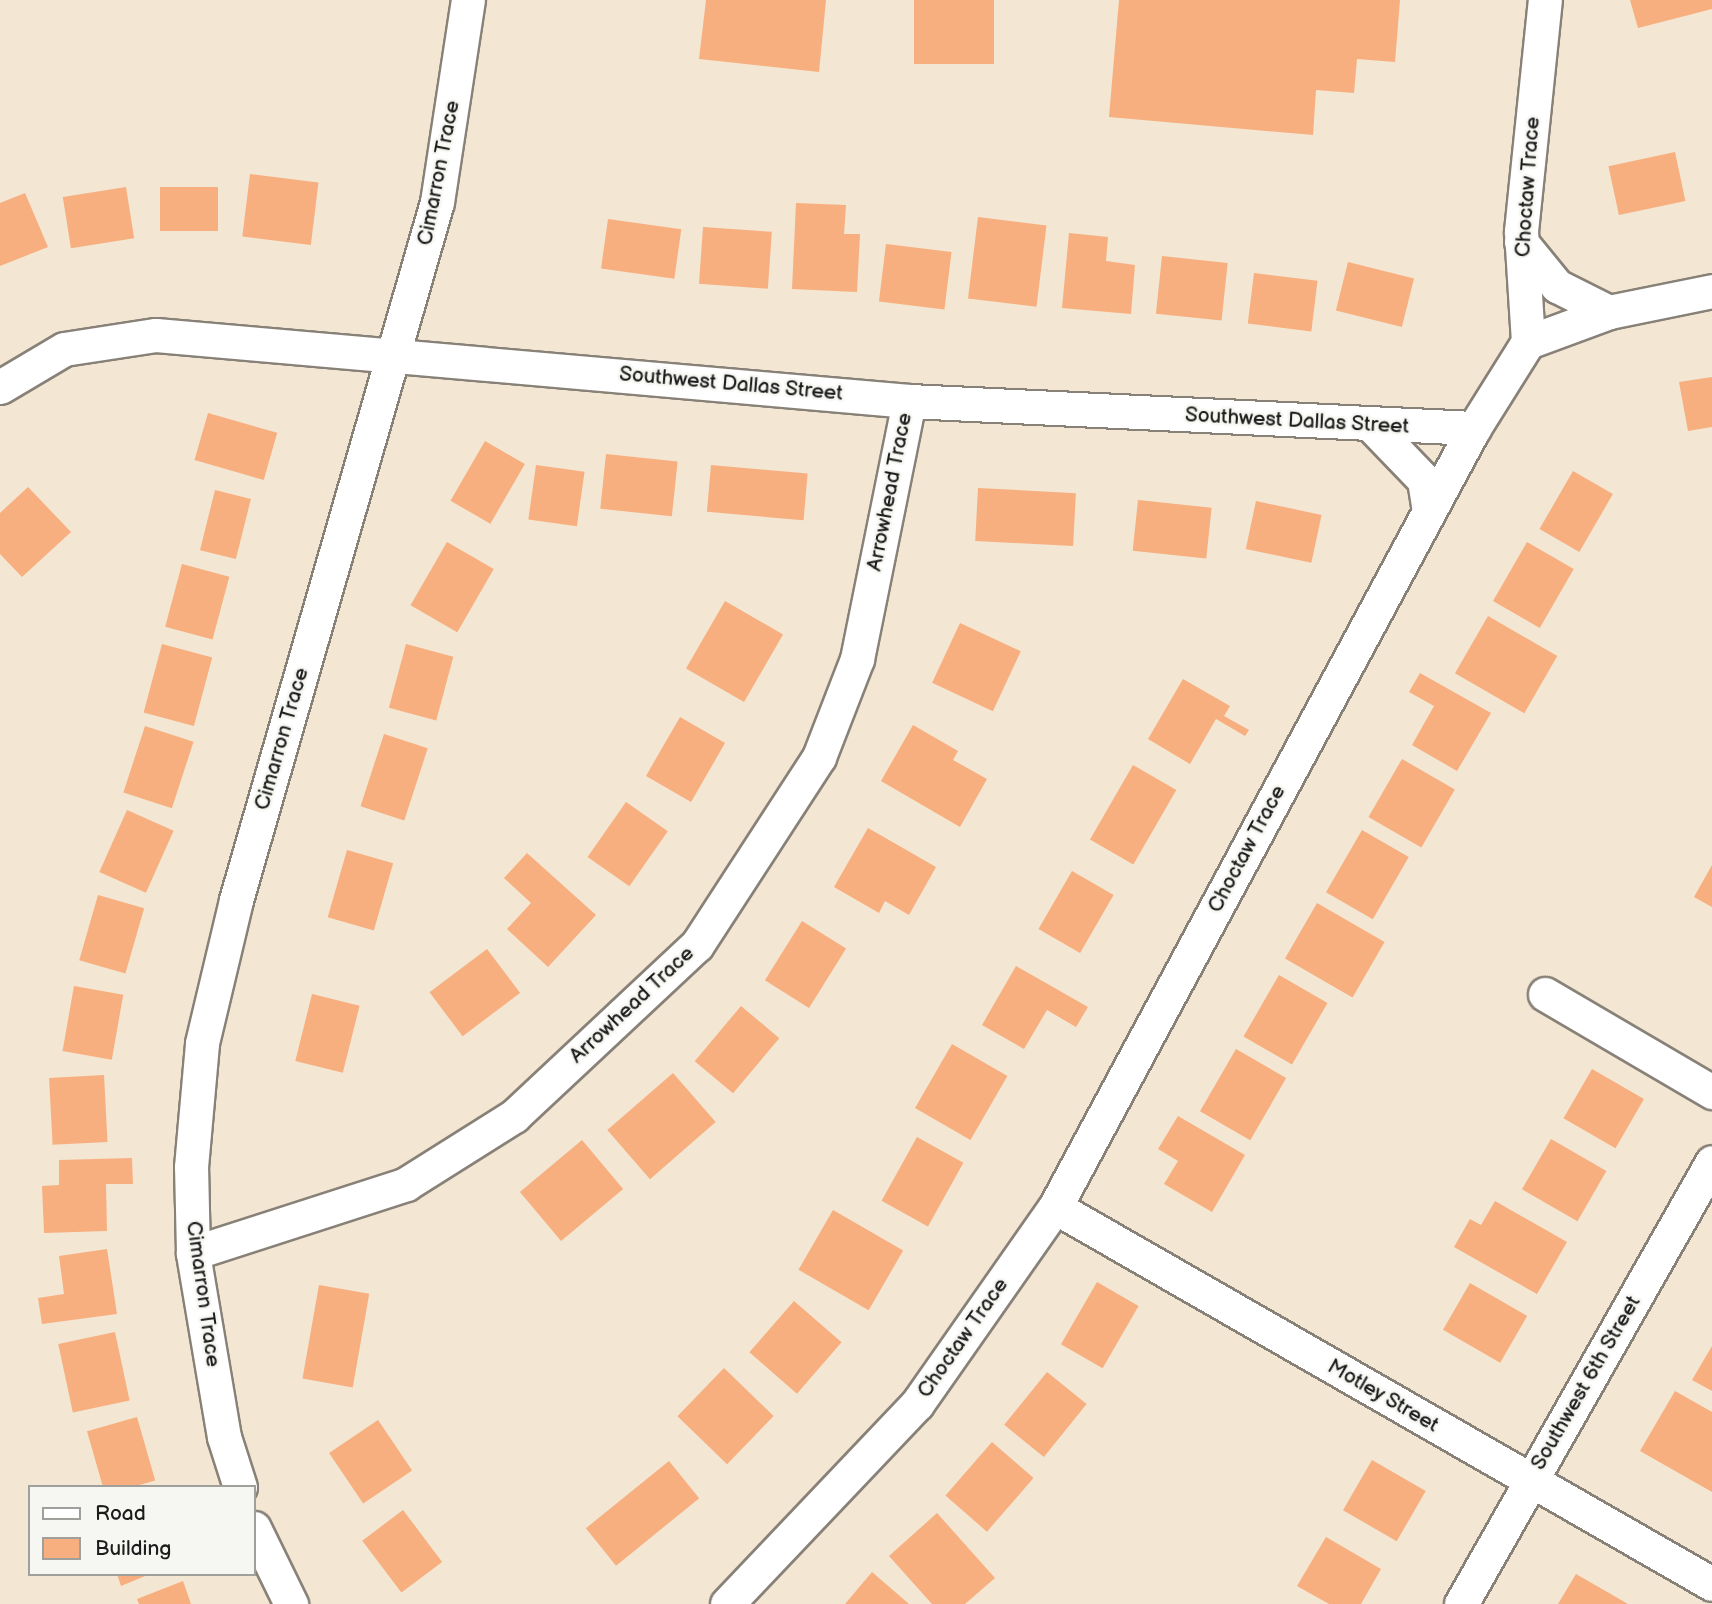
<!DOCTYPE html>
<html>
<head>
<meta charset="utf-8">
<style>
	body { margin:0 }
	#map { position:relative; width:1712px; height:1604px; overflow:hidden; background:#f3e6d3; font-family:"Balsamiq Sans",sans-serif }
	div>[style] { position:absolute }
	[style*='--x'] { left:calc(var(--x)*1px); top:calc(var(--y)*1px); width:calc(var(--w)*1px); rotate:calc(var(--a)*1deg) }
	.building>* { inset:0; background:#f7af7f; transform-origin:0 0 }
	.roads { filter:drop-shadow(2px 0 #888178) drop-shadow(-2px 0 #888178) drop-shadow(0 2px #888178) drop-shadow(0 -2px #888178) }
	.street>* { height:33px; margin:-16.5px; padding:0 16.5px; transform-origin:16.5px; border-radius:16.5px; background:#fff }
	span { translate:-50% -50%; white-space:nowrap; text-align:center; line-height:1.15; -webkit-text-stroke:5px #f6f6f2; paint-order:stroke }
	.street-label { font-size:21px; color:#1c1c1c }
	.legend { position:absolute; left:28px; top:1485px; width:228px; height:91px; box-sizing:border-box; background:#f6f6f2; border:2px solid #9f9f9c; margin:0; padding:9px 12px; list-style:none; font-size:21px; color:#1c1c1c }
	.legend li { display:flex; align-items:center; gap:14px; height:35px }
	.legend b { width:35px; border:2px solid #9f9f9c }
</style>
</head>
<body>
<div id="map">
	<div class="building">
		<i style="clip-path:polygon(706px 0,826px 0,819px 72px,699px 59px)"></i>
		<i style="left:914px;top:0;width:80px;height:64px"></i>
		<i style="clip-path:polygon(1119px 0,1400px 0,1395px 62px,1357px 59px,1354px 93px,1316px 90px,1313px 135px,1109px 117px)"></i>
		<i style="clip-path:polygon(1630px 0,1712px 0,1712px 9px,1638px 28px)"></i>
		<i style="left:1675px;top:152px;width:50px;height:68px;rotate:78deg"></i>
		<i style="left:250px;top:174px;width:69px;height:63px;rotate:7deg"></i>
		<i style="left:126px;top:187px;width:52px;height:64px;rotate:81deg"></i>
		<i style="left:160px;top:187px;width:58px;height:44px"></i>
		<i style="clip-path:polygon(25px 193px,48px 247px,0 266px,0 203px)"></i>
		<i style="clip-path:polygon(796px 203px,846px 205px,844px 234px,860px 234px,857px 292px,792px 289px)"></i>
		<i style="left:978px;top:217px;width:69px;height:82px;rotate:7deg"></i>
		<i style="left:608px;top:219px;width:74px;height:50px;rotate:8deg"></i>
		<i style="left:703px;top:227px;width:69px;height:57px;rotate:4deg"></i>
		<i style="clip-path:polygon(1069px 233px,1108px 237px,1106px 261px,1135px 265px,1131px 314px,1062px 308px)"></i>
		<i style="left:886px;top:244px;width:66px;height:58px;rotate:7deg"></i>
		<i style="left:1162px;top:256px;width:66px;height:58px;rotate:6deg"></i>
		<i style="left:1348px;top:262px;width:68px;height:50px;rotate:14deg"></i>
		<i style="left:1254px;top:273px;width:64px;height:51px;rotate:7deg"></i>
		<i style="clip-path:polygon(1712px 377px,1712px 427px,1688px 431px,1679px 382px)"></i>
		<i style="left:208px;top:413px;width:72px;height:49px;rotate:16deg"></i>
		<i style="left:485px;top:441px;width:46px;height:69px;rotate:30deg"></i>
		<i style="left:606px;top:454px;width:72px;height:55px;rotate:6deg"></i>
		<i style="left:536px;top:465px;width:49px;height:55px;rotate:8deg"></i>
		<i style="left:711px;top:465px;width:97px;height:47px;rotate:5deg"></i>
		<i style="left:1573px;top:471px;width:46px;height:67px;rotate:30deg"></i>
		<i style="clip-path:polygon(28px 487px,71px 532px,22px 577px,0 554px,0 513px)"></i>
		<i style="left:978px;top:488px;width:98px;height:53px;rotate:3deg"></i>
		<i style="left:215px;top:490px;width:37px;height:62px;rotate:14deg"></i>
		<i style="left:1138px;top:500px;width:74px;height:51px;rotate:6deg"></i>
		<i style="left:1256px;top:501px;width:67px;height:49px;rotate:12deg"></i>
		<i style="left:447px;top:542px;width:54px;height:73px;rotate:30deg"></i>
		<i style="left:1527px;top:542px;width:54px;height:68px;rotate:30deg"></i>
		<i style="left:182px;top:564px;width:49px;height:65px;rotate:15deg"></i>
		<i style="left:725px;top:601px;width:67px;height:78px;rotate:30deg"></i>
		<i style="left:1488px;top:616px;width:80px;height:66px;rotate:30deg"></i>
		<i style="left:960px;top:623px;width:67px;height:66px;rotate:25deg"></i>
		<i style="left:162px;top:644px;width:52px;height:71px;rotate:15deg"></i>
		<i style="left:406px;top:644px;width:49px;height:66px;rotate:15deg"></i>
		<i style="clip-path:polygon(1420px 673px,1491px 713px,1457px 771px,1412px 745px,1434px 706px,1409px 692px)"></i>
		<i style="clip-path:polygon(1183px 679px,1230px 706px,1224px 716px,1249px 730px,1245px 736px,1216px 719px,1190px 764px,1148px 739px)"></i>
		<i style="left:680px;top:717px;width:52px;height:68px;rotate:30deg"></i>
		<i style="clip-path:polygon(913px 725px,958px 751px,953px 760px,987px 779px,960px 827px,881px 781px)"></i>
		<i style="left:145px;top:726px;width:51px;height:70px;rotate:18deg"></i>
		<i style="left:384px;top:734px;width:46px;height:76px;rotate:18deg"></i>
		<i style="left:1402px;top:759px;width:61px;height:67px;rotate:30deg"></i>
		<i style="left:1133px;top:765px;width:50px;height:86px;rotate:30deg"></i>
		<i style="left:626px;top:802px;width:51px;height:67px;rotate:35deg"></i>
		<i style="left:127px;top:810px;width:51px;height:68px;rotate:24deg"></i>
		<i style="clip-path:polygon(868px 828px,936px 867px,909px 915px,885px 901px,879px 913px,834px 887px)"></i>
		<i style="left:1362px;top:830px;width:54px;height:72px;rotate:30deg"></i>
		<i style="left:347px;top:850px;width:48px;height:70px;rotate:16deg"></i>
		<i style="clip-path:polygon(527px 853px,596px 915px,548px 967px,507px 929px,531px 903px,504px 878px)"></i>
		<i style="clip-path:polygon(1712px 865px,1712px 907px,1694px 897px)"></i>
		<i style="left:1072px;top:871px;width:48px;height:67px;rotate:30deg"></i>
		<i style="left:98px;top:895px;width:48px;height:68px;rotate:16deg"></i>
		<i style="left:1317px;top:903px;width:78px;height:64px;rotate:30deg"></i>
		<i style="left:802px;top:921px;width:52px;height:70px;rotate:32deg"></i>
		<i style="left:487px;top:949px;width:55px;height:72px;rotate:53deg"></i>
		<i style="clip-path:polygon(1016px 966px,1088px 1007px,1076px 1027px,1047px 1010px,1024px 1049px,982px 1025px)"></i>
		<i style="left:1279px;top:975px;width:56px;height:71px;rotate:30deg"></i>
		<i style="left:74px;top:986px;width:50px;height:66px;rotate:10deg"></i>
		<i style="left:312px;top:994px;width:49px;height:69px;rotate:14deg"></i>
		<i style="left:741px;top:1006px;width:50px;height:72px;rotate:40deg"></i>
		<i style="left:952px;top:1044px;width:64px;height:74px;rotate:30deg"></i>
		<i style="left:1236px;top:1049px;width:58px;height:72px;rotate:30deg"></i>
		<i style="left:1592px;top:1069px;width:60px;height:57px;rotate:30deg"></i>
		<i style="left:673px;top:1073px;width:65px;height:87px;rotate:49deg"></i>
		<i style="left:104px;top:1075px;width:67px;height:55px;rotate:87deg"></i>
		<i style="clip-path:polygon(1178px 1116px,1245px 1155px,1212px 1212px,1164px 1184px,1178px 1161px,1158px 1149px)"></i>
		<i style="left:917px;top:1137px;width:53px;height:73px;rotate:29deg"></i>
		<i style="left:1551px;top:1139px;width:64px;height:58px;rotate:30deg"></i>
		<i style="left:582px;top:1140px;width:64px;height:81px;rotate:50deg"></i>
		<i style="clip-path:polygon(132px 1158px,133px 1184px,106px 1184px,107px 1231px,44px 1233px,42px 1186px,59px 1185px,59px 1160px)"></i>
		<i style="clip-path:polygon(1495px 1201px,1567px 1242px,1537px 1294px,1454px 1247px,1470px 1219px,1481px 1225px)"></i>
		<i style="left:833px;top:1210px;width:81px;height:69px;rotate:30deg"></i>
		<i style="clip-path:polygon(107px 1249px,117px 1314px,42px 1324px,38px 1298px,64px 1294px,59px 1256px)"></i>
		<i style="left:1097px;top:1282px;width:48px;height:72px;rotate:30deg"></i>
		<i style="left:1470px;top:1283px;width:66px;height:54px;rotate:30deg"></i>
		<i style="left:319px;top:1285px;width:51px;height:95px;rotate:10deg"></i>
		<i style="left:794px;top:1301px;width:63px;height:68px;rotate:41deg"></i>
		<i style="left:115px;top:1332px;width:70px;height:58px;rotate:78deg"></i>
		<i style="clip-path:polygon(1712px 1346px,1712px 1391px,1692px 1380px)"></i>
		<i style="left:724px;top:1368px;width:69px;height:67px;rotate:44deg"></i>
		<i style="left:1047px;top:1372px;width:51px;height:68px;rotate:39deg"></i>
		<i style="clip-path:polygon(1675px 1391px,1712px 1412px,1712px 1492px,1640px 1451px)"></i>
		<i style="left:137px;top:1417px;width:66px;height:52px;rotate:74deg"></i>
		<i style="left:378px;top:1420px;width:61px;height:59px;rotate:56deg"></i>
		<i style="left:992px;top:1442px;width:55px;height:71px;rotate:41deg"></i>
		<i style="left:1372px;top:1460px;width:62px;height:58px;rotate:30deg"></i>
		<i style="left:669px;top:1461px;width:48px;height:107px;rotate:51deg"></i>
		<i style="left:403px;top:1510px;width:65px;height:51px;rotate:53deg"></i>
		<i style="clip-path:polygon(937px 1513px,995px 1578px,965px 1604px,932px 1604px,889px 1556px)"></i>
		<i style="clip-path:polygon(1326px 1537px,1381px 1569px,1361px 1604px,1329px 1604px,1297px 1586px)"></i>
		<i style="clip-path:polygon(872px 1572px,909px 1604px,845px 1604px)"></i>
		<i style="clip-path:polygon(117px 1574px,150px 1574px,121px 1586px)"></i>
		<i style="clip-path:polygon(1576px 1574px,1628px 1604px,1558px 1604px)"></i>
		<i style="clip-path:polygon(183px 1581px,191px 1604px,139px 1604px,137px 1599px)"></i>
	</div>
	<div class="roads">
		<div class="street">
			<i style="--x:1521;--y:242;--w:57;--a:50.7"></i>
			<i style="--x:1557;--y:286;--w:58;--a:26.6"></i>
			<i style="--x:1528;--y:342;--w:86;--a:-20.3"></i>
			<i style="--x:1609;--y:312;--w:105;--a:-11.5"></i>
			<i style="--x:0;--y:387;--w:74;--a:-30.7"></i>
			<i style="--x:64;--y:349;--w:93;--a:-8.7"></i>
			<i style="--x:156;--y:335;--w:756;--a:5.01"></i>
			<i style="--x:909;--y:401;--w:566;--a:2.74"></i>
			<i style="--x:1372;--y:426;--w:75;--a:46.1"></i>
			<i style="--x:1424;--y:480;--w:31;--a:81"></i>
			<i style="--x:1545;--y:994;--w:194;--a:30.4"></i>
			<i style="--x:1055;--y:1207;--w:757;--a:29.85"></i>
			<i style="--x:193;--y:1253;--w:224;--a:-17.9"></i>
			<i style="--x:406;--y:1184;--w:128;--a:-32.2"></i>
			<i style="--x:514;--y:1116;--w:250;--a:-43.1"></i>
			<i style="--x:697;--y:945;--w:224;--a:-57"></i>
			<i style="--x:819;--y:757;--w:105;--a:-68.8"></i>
			<i style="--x:857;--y:659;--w:263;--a:-78.6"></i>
			<i style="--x:240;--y:1487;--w:52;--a:-107.7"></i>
			<i style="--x:224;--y:1437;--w:187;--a:-99.6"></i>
			<i style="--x:193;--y:1253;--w:86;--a:-91.3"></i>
			<i style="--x:191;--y:1167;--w:124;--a:-84.9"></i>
			<i style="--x:202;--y:1043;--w:147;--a:-76.6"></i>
			<i style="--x:236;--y:900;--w:726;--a:-73.94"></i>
			<i style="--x:437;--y:202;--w:204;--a:-81.3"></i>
			<i style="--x:254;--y:1528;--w:85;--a:64"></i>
			<i style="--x:727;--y:1604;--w:276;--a:-46.5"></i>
			<i style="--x:917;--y:1404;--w:241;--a:-55"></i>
			<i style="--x:1055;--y:1207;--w:885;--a:-61.73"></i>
			<i style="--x:1474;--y:428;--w:102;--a:-57.9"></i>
			<i style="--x:1528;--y:342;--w:111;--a:-93.6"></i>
			<i style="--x:1521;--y:231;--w:232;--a:-84.1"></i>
			<i style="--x:1461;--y:1604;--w:508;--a:-60.41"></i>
		</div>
	</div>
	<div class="street-label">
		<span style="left:439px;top:173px;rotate:-79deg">Cimarron Trace</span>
		<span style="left:1528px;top:187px;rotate:-86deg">Choctaw Trace</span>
		<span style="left:731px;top:384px;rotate:5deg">Southwest Dallas Street</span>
		<span style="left:1297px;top:421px;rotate:3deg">Southwest Dallas Street</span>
		<span style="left:890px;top:492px;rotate:-79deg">Arrowhead Trace</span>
		<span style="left:282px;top:739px;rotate:-74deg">Cimarron Trace</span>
		<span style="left:1247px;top:849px;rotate:-62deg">Choctaw Trace</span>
		<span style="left:632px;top:1005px;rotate:-43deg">Arrowhead Trace</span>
		<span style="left:203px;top:1294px;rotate:82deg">Cimarron Trace</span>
		<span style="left:963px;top:1338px;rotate:-55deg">Choctaw Trace</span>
		<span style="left:1586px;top:1383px;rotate:-60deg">Southwest 6th Street</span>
		<span style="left:1383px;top:1396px;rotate:30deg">Motley Street</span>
	</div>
	<ul class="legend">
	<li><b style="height:9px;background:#fff"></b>Road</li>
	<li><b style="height:19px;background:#f7af7f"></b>Building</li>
	</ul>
</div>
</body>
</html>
